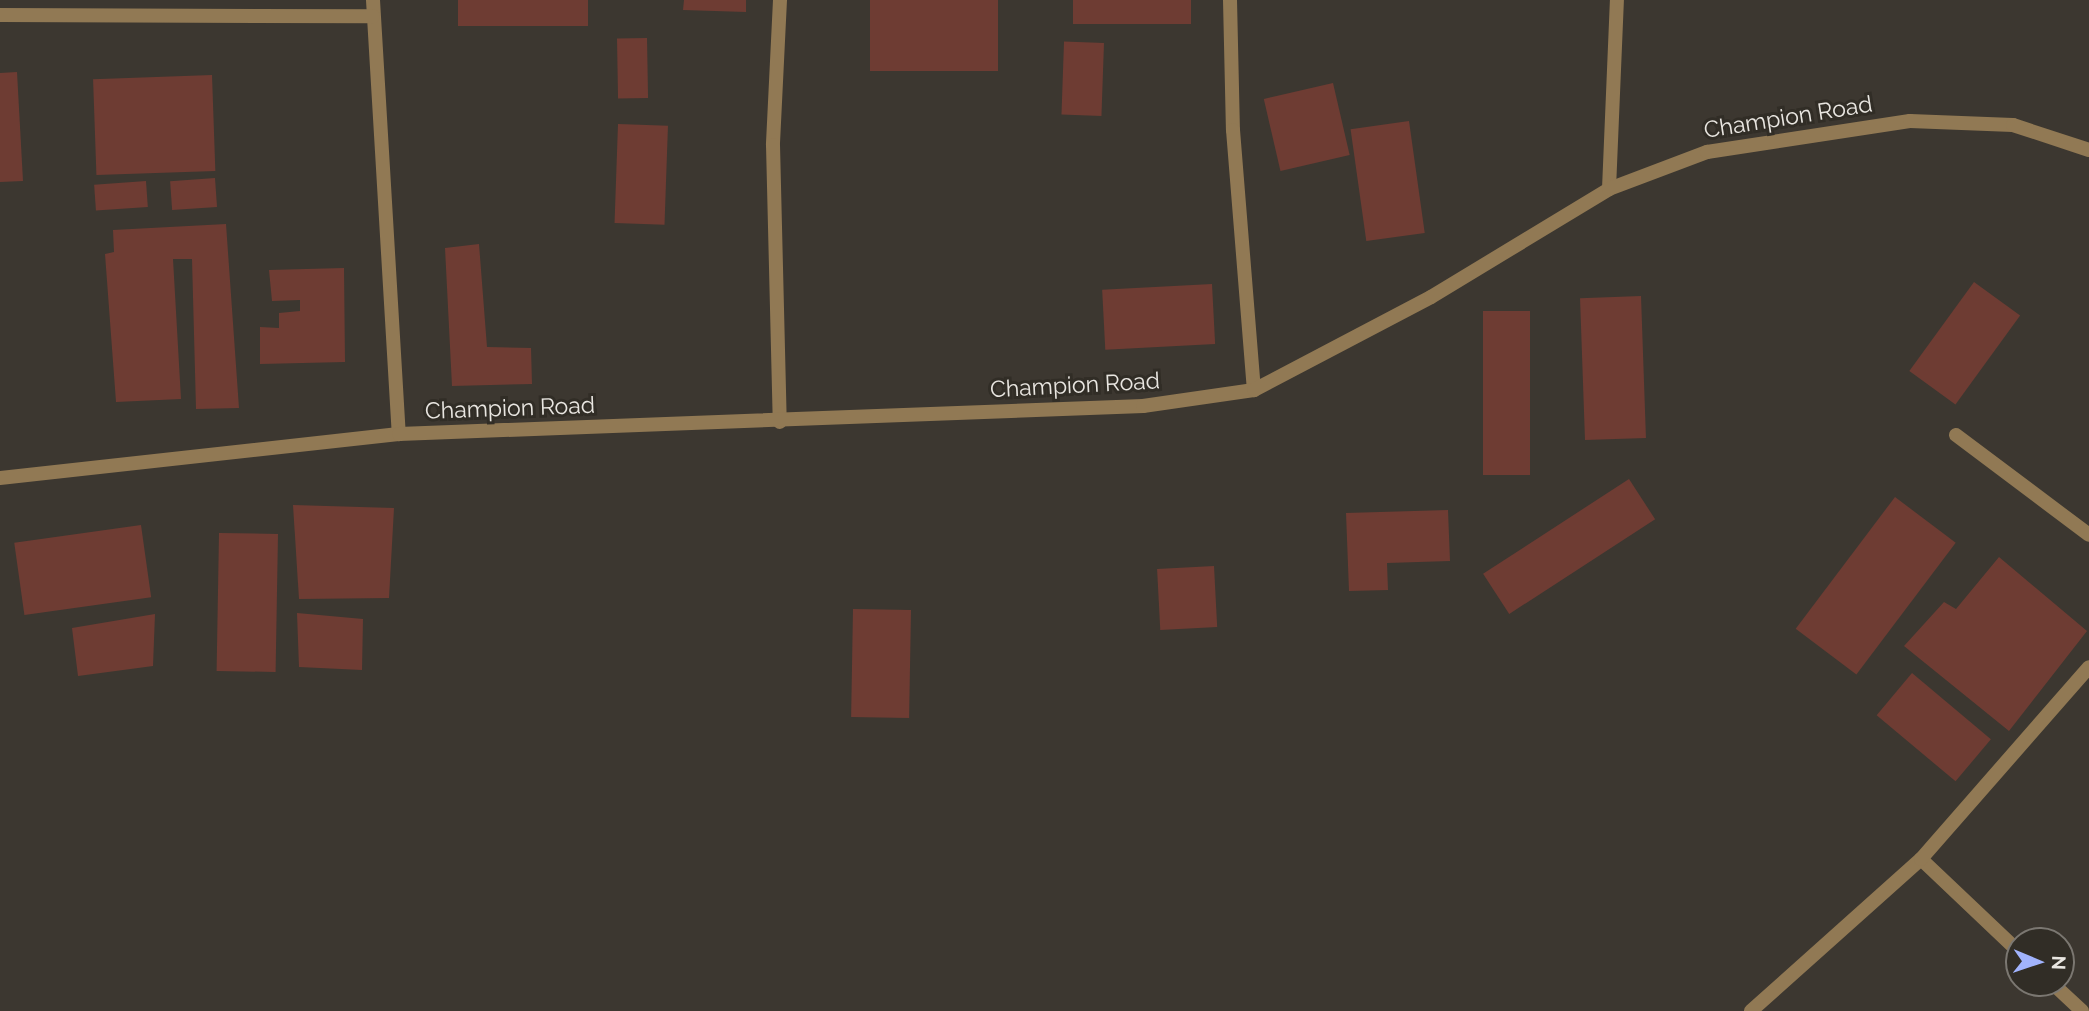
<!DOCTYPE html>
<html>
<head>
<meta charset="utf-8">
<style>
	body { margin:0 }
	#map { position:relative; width:2089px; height:1011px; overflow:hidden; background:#3c3730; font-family:Raleway,sans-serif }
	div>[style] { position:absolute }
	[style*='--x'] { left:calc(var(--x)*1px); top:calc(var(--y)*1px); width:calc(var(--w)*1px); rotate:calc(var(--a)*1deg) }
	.building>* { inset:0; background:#6e3c33; transform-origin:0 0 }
	.minor>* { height:14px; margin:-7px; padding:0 7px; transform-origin:7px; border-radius:7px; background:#917954 }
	span { translate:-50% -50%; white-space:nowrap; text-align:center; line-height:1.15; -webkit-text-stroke:6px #312d26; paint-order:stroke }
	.street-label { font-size:23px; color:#e9e6e1 }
	.north { position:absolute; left:2005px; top:927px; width:70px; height:70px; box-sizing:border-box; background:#312d26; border:2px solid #7b7771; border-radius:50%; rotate:92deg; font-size:19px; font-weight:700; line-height:28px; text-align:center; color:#e9e6e1 }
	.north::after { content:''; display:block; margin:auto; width:24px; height:32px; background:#a1b3fd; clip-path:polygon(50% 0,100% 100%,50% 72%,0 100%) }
</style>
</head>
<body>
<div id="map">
	<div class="building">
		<i style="left:458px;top:0;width:130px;height:26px"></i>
		<i style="clip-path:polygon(684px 0,746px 0,746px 12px,683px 10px)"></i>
		<i style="left:870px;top:0;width:128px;height:71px"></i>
		<i style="left:1073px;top:0;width:118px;height:24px"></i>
		<i style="left:647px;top:38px;width:60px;height:30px;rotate:89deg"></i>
		<i style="left:1104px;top:43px;width:73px;height:40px;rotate:92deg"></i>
		<i style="clip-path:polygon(17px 72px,23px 181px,0 182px,0 73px)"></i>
		<i style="left:212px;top:75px;width:96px;height:119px;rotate:88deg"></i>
		<i style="left:1333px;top:83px;width:74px;height:71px;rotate:77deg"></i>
		<i style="left:1409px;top:121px;width:113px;height:59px;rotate:82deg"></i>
		<i style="left:618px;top:124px;width:50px;height:99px;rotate:2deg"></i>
		<i style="left:215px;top:178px;width:29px;height:45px;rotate:86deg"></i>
		<i style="left:146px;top:181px;width:26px;height:52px;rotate:86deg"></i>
		<i style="clip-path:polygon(226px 224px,239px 408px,196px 409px,192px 259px,173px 259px,181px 399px,116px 402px,105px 254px,114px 252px,113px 230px)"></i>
		<i style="clip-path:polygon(479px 244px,487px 347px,531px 348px,532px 384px,452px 386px,445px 248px)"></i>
		<i style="clip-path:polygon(344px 268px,345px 362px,260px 364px,260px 327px,279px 328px,279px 313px,300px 311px,300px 300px,272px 301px,269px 270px)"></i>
		<i style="left:1974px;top:282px;width:57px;height:110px;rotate:36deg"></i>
		<i style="left:1212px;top:284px;width:60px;height:110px;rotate:87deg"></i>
		<i style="left:1641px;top:296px;width:142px;height:61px;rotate:88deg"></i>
		<i style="left:1483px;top:311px;width:47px;height:164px"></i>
		<i style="left:1629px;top:479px;width:48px;height:174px;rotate:57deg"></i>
		<i style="left:1895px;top:497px;width:76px;height:165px;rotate:37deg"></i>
		<i style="clip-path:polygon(293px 505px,394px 508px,389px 598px,299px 599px)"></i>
		<i style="clip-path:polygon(1448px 510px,1450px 561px,1387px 563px,1388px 590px,1349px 591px,1346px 513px)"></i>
		<i style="left:141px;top:525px;width:73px;height:128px;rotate:82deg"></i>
		<i style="left:278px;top:534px;width:138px;height:59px;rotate:91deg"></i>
		<i style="clip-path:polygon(1999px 557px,2087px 631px,2009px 731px,1904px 646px,1944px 602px,1956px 609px)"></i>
		<i style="left:1214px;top:566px;width:61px;height:57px;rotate:87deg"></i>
		<i style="left:853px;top:609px;width:58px;height:108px;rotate:1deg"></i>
		<i style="clip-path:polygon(297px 613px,363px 619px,362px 670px,299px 667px)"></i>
		<i style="clip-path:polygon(155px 614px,153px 666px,78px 676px,72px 628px)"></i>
		<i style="left:1912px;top:673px;width:103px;height:55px;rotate:40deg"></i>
	</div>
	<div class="minor">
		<i style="--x:373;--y:0;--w:435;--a:86.6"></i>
		<i style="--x:780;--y:0;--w:145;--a:92.8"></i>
		<i style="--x:773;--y:145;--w:277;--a:88.6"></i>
		<i style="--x:1230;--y:0;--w:130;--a:88.7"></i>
		<i style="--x:1233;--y:130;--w:261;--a:85.4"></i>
		<i style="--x:0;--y:15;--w:373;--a:0.2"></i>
		<i style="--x:1609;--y:189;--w:189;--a:-87.6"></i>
		<i style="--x:1956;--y:435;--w:166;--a:36.9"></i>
		<i style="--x:0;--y:478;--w:401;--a:-6.3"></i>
		<i style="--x:399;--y:434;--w:745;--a:-2.16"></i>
		<i style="--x:1143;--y:406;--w:112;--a:-8.2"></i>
		<i style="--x:1254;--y:390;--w:200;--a:-27.7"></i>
		<i style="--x:1431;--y:297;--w:208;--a:-31.2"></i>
		<i style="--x:1609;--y:189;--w:105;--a:-20.7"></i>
		<i style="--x:1707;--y:152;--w:205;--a:-8.7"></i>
		<i style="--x:1910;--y:121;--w:103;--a:2.2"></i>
		<i style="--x:2013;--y:125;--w:80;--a:18.2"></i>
		<i style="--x:1921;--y:859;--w:135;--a:43.5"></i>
		<i style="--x:2052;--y:983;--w:41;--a:43"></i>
		<i style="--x:1751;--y:1011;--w:228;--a:-41.8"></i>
		<i style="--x:1921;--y:859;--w:255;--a:-48.8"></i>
	</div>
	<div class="street-label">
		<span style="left:1788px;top:117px;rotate:-9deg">Champion Road</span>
		<span style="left:1075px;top:385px;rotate:-3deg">Champion Road</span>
		<span style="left:510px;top:408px;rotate:-2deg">Champion Road</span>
	</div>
	<div class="north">N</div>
</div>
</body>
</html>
